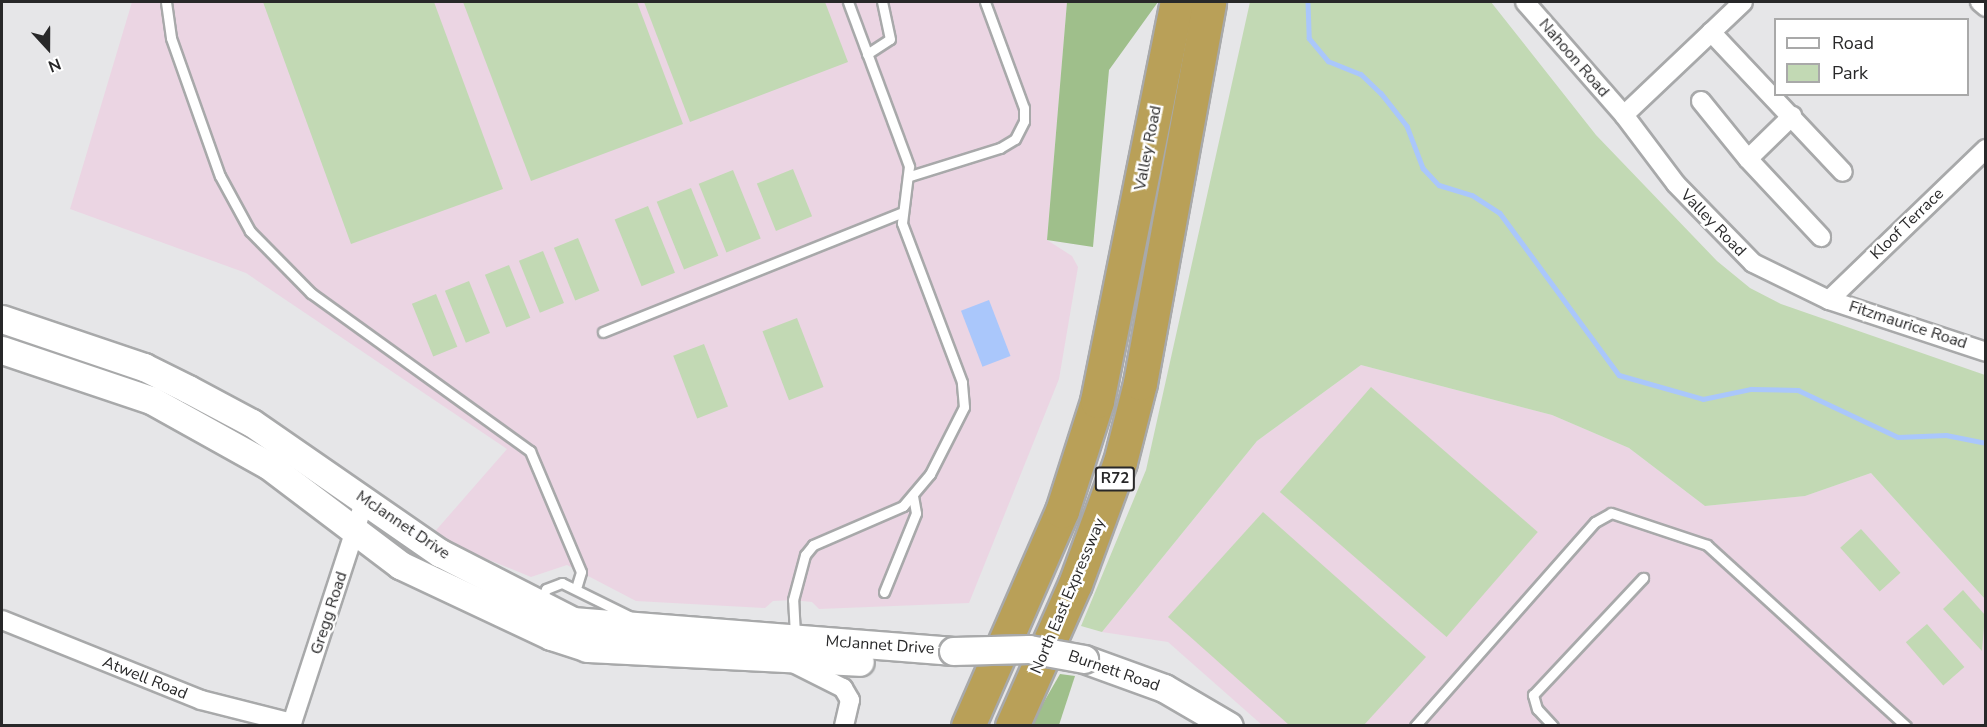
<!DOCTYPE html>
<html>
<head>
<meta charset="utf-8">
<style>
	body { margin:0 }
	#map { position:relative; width:1987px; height:727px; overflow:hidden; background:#e6e6e8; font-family:"Nunito Sans",sans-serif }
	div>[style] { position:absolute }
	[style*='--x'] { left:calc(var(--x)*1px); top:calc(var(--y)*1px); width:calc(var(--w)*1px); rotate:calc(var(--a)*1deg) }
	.education>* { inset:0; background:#ebd5e3 }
	.green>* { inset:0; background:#c2d9b4; transform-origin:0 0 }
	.forest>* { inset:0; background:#9fbf8b }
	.water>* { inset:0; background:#aac7fb; transform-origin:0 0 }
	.stream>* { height:4.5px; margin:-2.25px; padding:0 2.25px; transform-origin:2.25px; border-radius:2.25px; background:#aac7fb }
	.roads { filter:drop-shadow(2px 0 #a8a9aa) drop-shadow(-2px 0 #a8a9aa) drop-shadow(0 2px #a8a9aa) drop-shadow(0 -2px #a8a9aa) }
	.lane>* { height:9px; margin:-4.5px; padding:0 4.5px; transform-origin:4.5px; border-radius:4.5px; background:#fff }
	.street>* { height:18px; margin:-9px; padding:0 9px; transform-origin:9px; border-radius:9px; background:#fff }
	.secondary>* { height:27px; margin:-13.5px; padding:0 13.5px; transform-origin:13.5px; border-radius:13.5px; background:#fff }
	.highway>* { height:33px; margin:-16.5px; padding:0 16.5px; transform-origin:16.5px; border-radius:16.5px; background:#b9a058 }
	.bridges { filter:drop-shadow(2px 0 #a8a9aa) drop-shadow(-2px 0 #a8a9aa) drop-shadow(0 2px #a8a9aa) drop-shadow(0 -2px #a8a9aa) }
	.secondary-bridge>* { height:27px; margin:-13.5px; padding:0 13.5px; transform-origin:13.5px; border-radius:13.5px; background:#fff }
	span { translate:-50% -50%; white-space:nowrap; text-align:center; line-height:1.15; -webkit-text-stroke:5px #fff; paint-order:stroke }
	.shield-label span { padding:2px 4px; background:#fff; border:2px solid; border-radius:4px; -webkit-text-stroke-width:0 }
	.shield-label { font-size:15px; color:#282829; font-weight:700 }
	.street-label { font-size:16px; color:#282829 }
	.frame { position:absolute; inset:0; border:3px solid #282829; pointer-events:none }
	.legend { position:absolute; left:1774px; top:18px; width:195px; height:78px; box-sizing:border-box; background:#fff; border:2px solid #a9a9a9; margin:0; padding:8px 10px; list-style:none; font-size:18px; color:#282829 }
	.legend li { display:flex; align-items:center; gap:12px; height:30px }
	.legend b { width:30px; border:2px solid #a9a9a9 }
	.north { position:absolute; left:18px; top:18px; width:60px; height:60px; -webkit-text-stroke:4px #fff; paint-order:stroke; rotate:159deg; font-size:16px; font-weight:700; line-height:24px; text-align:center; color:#282829 }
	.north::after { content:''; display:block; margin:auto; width:21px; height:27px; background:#282829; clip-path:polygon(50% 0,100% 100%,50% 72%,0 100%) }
</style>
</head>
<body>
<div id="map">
	<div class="education">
		<i style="clip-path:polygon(132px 2px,1067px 2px,1047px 240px,1072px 256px,1078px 267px,1059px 379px,969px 603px,819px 609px,812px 602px,793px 600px,773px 601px,765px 608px,636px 601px,567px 565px,531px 577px,431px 536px,507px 449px,246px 273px,70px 209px)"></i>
		<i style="clip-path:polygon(1361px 365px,1552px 415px,1629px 448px,1705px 506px,1805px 496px,1871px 473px,1985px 599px,1985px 725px,1262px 725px,1168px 642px,1102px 632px,1257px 441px)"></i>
	</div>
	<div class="green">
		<i style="clip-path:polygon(263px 2px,434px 2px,503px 189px,351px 244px)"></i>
		<i style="clip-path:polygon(463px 2px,637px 2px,683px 124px,531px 181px)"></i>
		<i style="clip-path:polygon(644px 2px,825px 2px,848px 62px,690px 122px)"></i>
		<i style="clip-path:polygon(1250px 2px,1491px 2px,1596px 135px,1717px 261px,1750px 288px,1781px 304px,1985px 375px,1985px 599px,1871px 473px,1805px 496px,1705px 506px,1629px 448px,1552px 415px,1361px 365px,1257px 441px,1102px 632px,1081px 626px,1146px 470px)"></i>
		<i style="left:793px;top:169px;width:51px;height:39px;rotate:68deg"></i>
		<i style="left:733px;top:170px;width:74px;height:37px;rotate:68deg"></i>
		<i style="left:691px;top:188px;width:73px;height:37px;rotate:68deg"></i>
		<i style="left:648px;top:206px;width:72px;height:36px;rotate:68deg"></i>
		<i style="left:578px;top:238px;width:57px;height:26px;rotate:68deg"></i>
		<i style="left:543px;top:251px;width:56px;height:26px;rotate:68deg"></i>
		<i style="left:509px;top:265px;width:57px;height:26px;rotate:68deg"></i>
		<i style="left:469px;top:281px;width:56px;height:26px;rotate:68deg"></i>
		<i style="left:436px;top:294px;width:57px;height:26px;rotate:68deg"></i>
		<i style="left:797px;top:318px;width:74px;height:37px;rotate:69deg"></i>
		<i style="left:704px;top:344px;width:67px;height:33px;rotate:69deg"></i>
		<i style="left:1371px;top:387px;width:221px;height:139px;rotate:41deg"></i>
		<i style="clip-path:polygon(1263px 512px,1426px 657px,1364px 725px,1289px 725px,1168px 617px)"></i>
		<i style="left:1861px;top:529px;width:59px;height:28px;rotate:48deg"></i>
		<i style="clip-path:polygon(1963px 590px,1985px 615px,1982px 651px,1943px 609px)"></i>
		<i style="left:1927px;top:624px;width:57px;height:28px;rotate:49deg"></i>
	</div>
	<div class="forest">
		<i style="clip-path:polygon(1067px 2px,1158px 2px,1109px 70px,1093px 247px,1047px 240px)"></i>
		<i style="clip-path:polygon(1060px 674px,1075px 676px,1059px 725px,1030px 726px)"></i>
	</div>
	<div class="water">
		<i style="left:989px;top:300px;width:60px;height:30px;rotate:69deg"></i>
	</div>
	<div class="stream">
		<i style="--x:1308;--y:2;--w:36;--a:88"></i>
		<i style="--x:1309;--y:38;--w:30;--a:50"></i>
		<i style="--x:1328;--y:61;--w:35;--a:22"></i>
		<i style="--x:1361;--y:74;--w:28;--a:44"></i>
		<i style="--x:1381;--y:93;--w:42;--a:51.8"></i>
		<i style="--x:1407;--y:126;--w:45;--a:69.1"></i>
		<i style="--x:1423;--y:168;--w:23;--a:47"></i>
		<i style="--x:1439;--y:185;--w:34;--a:17"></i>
		<i style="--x:1472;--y:195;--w:33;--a:33"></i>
		<i style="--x:1500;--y:213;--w:201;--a:53.7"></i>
		<i style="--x:1619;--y:375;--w:87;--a:15.9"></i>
		<i style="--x:1703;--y:399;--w:49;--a:-11.8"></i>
		<i style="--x:1751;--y:389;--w:47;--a:1.2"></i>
		<i style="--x:1798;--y:390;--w:110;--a:25.2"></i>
		<i style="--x:1898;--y:437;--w:48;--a:-2.4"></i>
		<i style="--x:1946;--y:435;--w:41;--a:11.3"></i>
	</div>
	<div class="roads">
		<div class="lane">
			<i style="--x:166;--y:2;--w:36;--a:82"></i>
			<i style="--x:171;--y:38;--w:146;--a:70.5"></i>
			<i style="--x:220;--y:176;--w:63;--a:61.4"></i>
			<i style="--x:250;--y:231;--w:87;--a:45.5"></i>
			<i style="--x:311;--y:293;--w:270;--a:35.8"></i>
			<i style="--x:530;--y:451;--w:131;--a:67.1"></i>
			<i style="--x:581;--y:572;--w:14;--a:107"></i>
			<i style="--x:867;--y:54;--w:27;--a:-33"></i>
			<i style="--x:890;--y:39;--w:38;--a:-102"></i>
			<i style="--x:910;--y:176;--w:94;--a:-17.3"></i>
			<i style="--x:1000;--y:148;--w:17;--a:-31"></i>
			<i style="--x:1015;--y:139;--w:20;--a:-63"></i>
			<i style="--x:1024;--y:121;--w:13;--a:-90"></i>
			<i style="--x:1024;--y:108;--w:113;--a:-110.2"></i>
			<i style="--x:603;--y:332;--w:320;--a:-21.8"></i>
			<i style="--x:884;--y:592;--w:85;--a:-67.9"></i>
			<i style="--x:916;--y:513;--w:17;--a:-100"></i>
			<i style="--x:540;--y:602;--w:14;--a:-65"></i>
			<i style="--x:546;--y:589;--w:17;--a:-21"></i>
			<i style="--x:562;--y:583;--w:77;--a:26.2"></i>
			<i style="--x:795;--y:635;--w:35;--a:-93"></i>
			<i style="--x:793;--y:600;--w:47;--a:-75.1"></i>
			<i style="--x:805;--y:555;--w:13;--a:-51"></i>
			<i style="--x:813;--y:545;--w:98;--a:-23.4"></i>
			<i style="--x:903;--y:506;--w:42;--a:-49.8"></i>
			<i style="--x:930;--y:474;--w:75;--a:-63.1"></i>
			<i style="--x:964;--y:407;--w:25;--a:-95"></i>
			<i style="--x:962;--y:382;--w:170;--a:-110.7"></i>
			<i style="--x:902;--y:223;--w:57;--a:-83"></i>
			<i style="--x:909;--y:166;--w:175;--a:-110.4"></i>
			<i style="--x:1415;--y:726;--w:272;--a:-48.6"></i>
			<i style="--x:1595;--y:522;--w:18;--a:-29"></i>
			<i style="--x:1611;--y:513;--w:101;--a:18.4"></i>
			<i style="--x:1707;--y:545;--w:269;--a:42.3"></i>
			<i style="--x:1553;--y:726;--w:23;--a:-133"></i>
			<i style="--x:1537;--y:709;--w:15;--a:-106"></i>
			<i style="--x:1533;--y:695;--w:161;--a:-46.8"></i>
		</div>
		<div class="street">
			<i style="--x:1525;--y:2;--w:150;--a:48.8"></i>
			<i style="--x:1624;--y:115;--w:86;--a:53"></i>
			<i style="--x:1676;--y:184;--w:110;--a:45.7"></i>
			<i style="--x:1753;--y:263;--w:85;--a:26"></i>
			<i style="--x:1829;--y:300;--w:165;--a:18.3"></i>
			<i style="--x:1980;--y:2;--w:8;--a:40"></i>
			<i style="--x:1711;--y:32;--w:192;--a:46.7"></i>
			<i style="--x:1701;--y:101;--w:75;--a:51"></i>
			<i style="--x:1748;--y:159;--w:62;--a:-44.3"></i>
			<i style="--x:1624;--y:115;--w:164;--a:-43.5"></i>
			<i style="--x:1748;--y:159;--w:107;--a:46.9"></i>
			<i style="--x:1829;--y:300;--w:218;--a:-43.9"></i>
			<i style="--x:2;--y:620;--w:214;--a:21.9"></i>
			<i style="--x:201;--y:700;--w:94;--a:14.2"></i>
			<i style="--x:795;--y:664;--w:54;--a:26.6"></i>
			<i style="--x:843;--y:688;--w:14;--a:60"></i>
			<i style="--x:850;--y:700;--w:27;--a:103"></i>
			<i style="--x:291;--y:726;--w:239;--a:-71.9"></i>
		</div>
		<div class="secondary">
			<i style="--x:2;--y:319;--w:150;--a:18.7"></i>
			<i style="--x:144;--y:367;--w:49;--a:26.6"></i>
			<i style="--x:188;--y:389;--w:72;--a:28"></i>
			<i style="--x:252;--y:423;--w:229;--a:34.7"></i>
			<i style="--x:440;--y:553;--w:149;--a:27.1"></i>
			<i style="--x:573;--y:621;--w:381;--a:4.5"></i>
			<i style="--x:2;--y:350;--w:157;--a:18.6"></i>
			<i style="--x:151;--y:400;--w:134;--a:29.1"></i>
			<i style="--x:268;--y:465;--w:166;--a:37.1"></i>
			<i style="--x:400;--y:565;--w:167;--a:25.2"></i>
			<i style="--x:551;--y:636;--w:38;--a:18"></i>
			<i style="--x:587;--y:648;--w:273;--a:2.9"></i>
			<i style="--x:1084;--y:659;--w:85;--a:19.9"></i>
			<i style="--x:1164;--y:688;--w:75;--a:30.3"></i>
		</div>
		<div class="highway">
			<i style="--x:968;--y:726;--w:235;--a:-66.4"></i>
			<i style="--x:1062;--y:511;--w:115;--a:-72.3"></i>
			<i style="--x:1097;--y:401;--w:407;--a:-78.7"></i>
			<i style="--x:1012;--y:726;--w:155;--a:-66.1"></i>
			<i style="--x:1075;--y:584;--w:130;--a:-69.8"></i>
			<i style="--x:1120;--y:462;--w:81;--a:-75.8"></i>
			<i style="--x:1140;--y:383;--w:387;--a:-79.7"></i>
		</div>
	</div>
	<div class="bridges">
		<div class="secondary-bridge">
			<i style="--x:953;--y:651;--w:76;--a:-1.5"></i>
			<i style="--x:1029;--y:649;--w:56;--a:10.3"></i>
		</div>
	</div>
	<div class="shield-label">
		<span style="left:1115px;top:479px">R72</span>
	</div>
	<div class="street-label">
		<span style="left:1574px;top:58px;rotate:49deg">Nahoon Road</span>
		<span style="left:1148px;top:148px;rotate:-79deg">Valley Road</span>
		<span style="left:1713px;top:223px;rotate:46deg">Valley Road</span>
		<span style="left:1907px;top:224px;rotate:-44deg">Kloof Terrace</span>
		<span style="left:1908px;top:325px;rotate:18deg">Fitzmaurice Road</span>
		<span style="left:403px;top:525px;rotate:34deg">McJannet Drive</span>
		<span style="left:1068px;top:596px;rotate:-67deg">North East Expressway</span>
		<span style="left:329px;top:613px;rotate:-72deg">Gregg Road</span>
		<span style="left:880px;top:645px;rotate:4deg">McJannet Drive</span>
		<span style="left:1114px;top:671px;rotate:19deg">Burnett Road</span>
		<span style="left:145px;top:678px;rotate:22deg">Atwell Road</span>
	</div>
	<div class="frame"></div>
	<ul class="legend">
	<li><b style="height:8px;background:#fff"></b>Road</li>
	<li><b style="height:16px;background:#c2d9b4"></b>Park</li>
	</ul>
	<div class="north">N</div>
</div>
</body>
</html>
